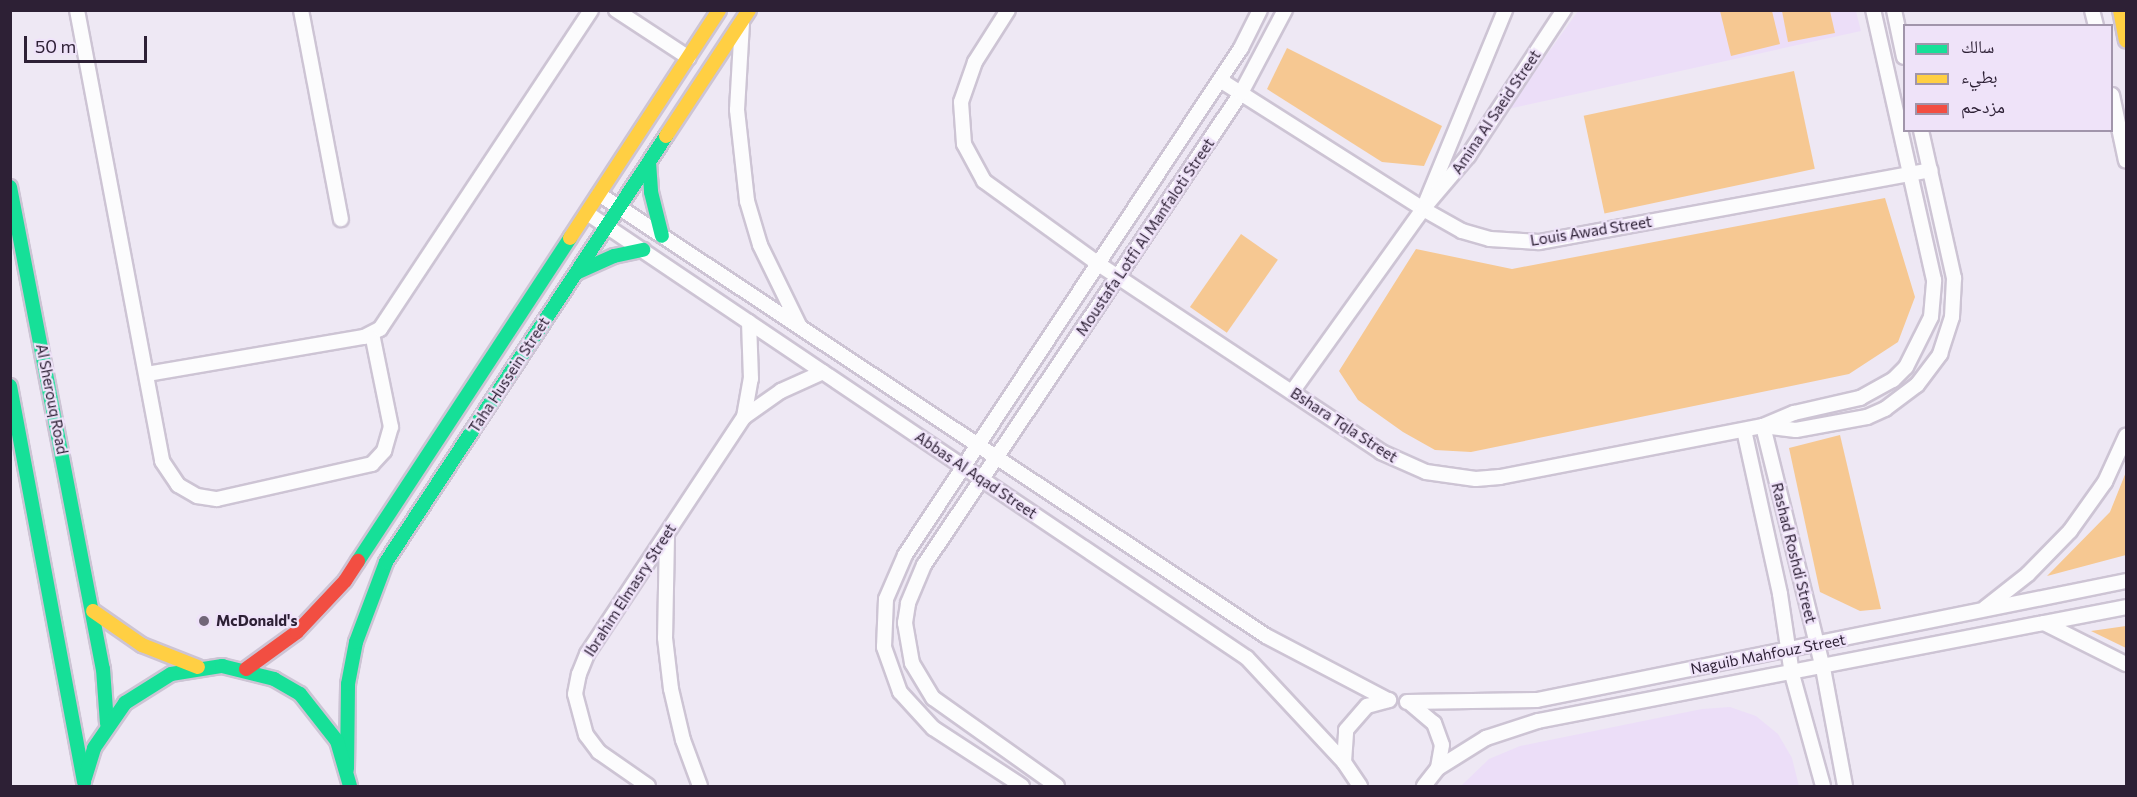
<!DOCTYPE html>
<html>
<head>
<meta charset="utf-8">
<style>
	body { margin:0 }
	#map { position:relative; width:2137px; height:797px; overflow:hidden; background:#eee8f4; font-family:Commissioner,"Noto Naskh Arabic",sans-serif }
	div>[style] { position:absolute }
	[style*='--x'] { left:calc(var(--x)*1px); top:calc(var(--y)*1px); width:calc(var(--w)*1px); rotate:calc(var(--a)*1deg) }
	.built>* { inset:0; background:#ecdef8 }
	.green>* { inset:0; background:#f6c892; transform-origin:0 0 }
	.roads { filter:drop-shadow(2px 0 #cdc4d4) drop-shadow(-2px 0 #cdc4d4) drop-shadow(0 2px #cdc4d4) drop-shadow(0 -2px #cdc4d4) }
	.street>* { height:14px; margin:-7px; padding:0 7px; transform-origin:7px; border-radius:7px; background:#fcfcfd }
	.fast>* { height:14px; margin:-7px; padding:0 7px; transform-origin:7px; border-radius:7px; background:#16e098 }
	.slow>* { height:14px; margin:-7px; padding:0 7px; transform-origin:7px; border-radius:7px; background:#ffcf43 }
	.jam>* { height:14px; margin:-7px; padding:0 7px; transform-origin:7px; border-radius:7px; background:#f24e42 }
	.dots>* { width:16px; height:16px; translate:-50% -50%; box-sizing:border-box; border:3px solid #efe3f9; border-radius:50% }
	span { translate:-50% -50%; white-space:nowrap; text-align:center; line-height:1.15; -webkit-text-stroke:4.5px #efe3f9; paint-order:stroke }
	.street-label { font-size:15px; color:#2d2035 }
	.poi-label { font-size:15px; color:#2d2035; font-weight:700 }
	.left { translate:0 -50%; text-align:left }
	.frame { position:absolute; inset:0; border:12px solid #2d2035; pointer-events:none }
	.legend { position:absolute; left:1903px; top:24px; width:210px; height:108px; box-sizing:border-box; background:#efe3f9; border:2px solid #a195ab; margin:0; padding:8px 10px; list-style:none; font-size:18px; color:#2d2035 }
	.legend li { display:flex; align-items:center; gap:12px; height:30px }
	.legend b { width:30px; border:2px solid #a195ab }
	.scale { position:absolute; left:24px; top:36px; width:123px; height:27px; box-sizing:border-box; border:3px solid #2d2035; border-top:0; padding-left:8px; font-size:18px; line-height:21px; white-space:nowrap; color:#2d2035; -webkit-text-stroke:4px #efe3f9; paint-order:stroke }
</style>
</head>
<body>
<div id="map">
	<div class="built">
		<i style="clip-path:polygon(1578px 11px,1856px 11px,1861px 31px,1508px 109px)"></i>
		<i style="clip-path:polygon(1730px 707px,1756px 716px,1778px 734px,1792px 758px,1799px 786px,1461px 786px,1489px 759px,1520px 746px,1702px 709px)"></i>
	</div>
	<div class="green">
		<i style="clip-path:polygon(1720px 11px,1772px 11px,1780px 44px,1731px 56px)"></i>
		<i style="clip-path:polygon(1782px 11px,1830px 11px,1835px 33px,1788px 42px)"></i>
		<i style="clip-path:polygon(1287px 48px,1442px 126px,1424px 166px,1382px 162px,1267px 89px)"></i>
		<i style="left:1794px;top:71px;width:100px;height:215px;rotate:78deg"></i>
		<i style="clip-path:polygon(1885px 198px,1915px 297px,1898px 342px,1849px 374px,1471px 452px,1435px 450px,1403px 432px,1358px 400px,1339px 371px,1416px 249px,1512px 269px)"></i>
		<i style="left:1241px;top:234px;width:45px;height:89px;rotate:35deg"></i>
		<i style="clip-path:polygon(1840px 435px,1881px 609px,1860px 611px,1820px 592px,1789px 448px)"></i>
		<i style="clip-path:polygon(2126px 472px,2126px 555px,2047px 576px,2110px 512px)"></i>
		<i style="clip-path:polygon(2126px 626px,2126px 648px,2091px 631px)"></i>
	</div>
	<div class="roads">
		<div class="street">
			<i style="--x:77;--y:10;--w:459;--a:79.3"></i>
			<i style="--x:162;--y:461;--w:29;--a:56"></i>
			<i style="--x:178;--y:485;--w:22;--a:30"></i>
			<i style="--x:197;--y:496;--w:20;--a:9"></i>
			<i style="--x:217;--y:499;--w:159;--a:-12.7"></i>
			<i style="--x:372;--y:464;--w:18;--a:-47"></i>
			<i style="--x:384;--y:451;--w:25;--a:-74"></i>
			<i style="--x:391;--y:427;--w:95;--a:-101.5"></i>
			<i style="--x:301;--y:10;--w:213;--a:79.2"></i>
			<i style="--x:616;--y:10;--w:87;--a:33.3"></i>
			<i style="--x:1008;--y:10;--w:62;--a:122.4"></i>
			<i style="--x:975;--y:62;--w:42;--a:109.3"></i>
			<i style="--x:961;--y:102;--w:42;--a:85.9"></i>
			<i style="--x:964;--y:144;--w:42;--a:61.6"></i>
			<i style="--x:984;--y:181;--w:143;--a:35.9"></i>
			<i style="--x:1100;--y:265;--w:338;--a:33.6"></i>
			<i style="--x:1381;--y:452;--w:49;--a:24"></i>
			<i style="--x:1426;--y:472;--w:50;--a:8"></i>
			<i style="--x:1476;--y:479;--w:24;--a:-5"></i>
			<i style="--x:1500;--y:477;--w:268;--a:-11"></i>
			<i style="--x:1763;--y:426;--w:34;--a:-23"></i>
			<i style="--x:1794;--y:413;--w:68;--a:-12.8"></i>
			<i style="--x:1860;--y:398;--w:38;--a:-29"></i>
			<i style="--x:1893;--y:380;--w:18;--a:-45"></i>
			<i style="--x:1906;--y:367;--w:56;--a:-63.4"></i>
			<i style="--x:1931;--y:317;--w:37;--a:-85"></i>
			<i style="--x:1934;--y:280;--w:277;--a:-102.7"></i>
			<i style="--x:1894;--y:10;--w:48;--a:78"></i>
			<i style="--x:2092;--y:10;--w:16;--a:76"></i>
			<i style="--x:742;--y:23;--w:87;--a:93.3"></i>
			<i style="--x:737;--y:110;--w:92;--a:83.7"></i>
			<i style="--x:747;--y:201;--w:46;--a:73.5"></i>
			<i style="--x:760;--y:245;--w:89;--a:64"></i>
			<i style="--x:1220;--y:80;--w:241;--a:32.4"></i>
			<i style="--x:1423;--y:209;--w:45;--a:29.4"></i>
			<i style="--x:1462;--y:231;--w:29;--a:16"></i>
			<i style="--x:1490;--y:239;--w:49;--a:3.5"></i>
			<i style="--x:1539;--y:242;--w:398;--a:-10.4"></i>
			<i style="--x:2112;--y:95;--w:67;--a:78"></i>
			<i style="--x:599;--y:194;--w:800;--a:33.53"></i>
			<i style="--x:1266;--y:636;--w:138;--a:27.7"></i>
			<i style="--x:1426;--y:202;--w:208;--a:-67.6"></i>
			<i style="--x:587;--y:213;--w:796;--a:33.99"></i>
			<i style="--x:1247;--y:658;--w:142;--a:47"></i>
			<i style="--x:147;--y:374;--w:220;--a:-9.7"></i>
			<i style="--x:364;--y:337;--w:18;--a:-27"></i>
			<i style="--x:380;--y:329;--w:382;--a:-56.5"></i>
			<i style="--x:1292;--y:392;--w:225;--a:-54.4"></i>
			<i style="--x:1423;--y:209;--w:70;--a:-49.7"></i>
			<i style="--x:1468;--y:156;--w:175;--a:-56.7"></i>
			<i style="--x:744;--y:417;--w:39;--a:-80"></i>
			<i style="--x:751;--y:379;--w:57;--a:-92"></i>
			<i style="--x:1763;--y:426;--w:33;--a:7"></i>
			<i style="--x:1796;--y:430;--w:72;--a:-10.4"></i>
			<i style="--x:1867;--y:417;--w:20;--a:-24"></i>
			<i style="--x:1885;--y:409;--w:40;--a:-37"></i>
			<i style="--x:1917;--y:385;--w:39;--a:-53"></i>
			<i style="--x:1940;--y:354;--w:39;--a:-72"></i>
			<i style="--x:1952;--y:317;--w:39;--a:-87"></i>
			<i style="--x:1954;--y:278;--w:152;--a:-102.6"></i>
			<i style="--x:1763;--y:426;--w:249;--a:76.1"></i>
			<i style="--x:1823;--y:668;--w:120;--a:79.4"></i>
			<i style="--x:1744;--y:430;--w:168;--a:77.6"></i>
			<i style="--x:1780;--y:594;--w:81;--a:81.5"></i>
			<i style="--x:1792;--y:674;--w:116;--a:74.5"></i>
			<i style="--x:667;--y:536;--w:102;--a:91.1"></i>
			<i style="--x:665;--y:638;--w:51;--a:83.3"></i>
			<i style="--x:671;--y:689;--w:52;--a:76.8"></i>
			<i style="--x:683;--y:740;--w:49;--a:69.7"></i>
			<i style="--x:1985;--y:608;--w:55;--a:-38.3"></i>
			<i style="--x:2028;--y:574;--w:60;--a:-45.7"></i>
			<i style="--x:2070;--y:531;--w:60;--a:-54.5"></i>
			<i style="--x:2105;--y:482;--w:51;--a:-65.5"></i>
			<i style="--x:2044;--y:623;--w:92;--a:26.6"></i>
			<i style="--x:1407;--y:702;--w:130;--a:-0.9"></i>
			<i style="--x:1537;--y:700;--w:601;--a:-11.42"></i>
			<i style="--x:1411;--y:704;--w:30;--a:40"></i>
			<i style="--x:1434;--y:723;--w:23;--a:70"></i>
			<i style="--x:1442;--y:745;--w:23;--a:100"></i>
			<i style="--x:1438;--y:768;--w:23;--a:128"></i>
			<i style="--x:1438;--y:768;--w:57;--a:-32"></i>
			<i style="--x:1486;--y:738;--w:55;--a:-18.1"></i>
			<i style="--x:1538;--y:721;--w:599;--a:-10.97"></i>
			<i style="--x:648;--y:786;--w:60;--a:-145.2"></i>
			<i style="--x:599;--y:752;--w:21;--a:-127"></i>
			<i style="--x:586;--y:735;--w:42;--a:-105"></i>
			<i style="--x:575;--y:694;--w:20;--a:-79"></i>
			<i style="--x:579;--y:674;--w:22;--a:-68"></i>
			<i style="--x:587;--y:654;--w:284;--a:-56.5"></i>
			<i style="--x:744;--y:417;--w:45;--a:-35.1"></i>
			<i style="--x:781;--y:391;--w:46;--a:-24.3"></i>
			<i style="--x:1022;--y:786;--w:106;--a:-146.9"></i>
			<i style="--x:933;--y:728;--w:49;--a:-132.5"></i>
			<i style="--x:900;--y:692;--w:48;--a:-109.6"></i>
			<i style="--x:884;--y:647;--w:48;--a:-87.6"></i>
			<i style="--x:886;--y:599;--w:48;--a:-66.6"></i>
			<i style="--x:905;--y:555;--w:608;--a:-56.47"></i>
			<i style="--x:1241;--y:48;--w:42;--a:-63.4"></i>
			<i style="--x:1057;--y:786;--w:152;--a:-144.6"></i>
			<i style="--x:933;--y:698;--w:41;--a:-121"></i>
			<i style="--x:912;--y:663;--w:41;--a:-99.9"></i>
			<i style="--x:905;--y:623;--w:20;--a:-81"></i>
			<i style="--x:908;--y:603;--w:41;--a:-67.2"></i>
			<i style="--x:924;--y:565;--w:569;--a:-56.11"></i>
			<i style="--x:1241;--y:93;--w:94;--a:-62.1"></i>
			<i style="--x:1360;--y:786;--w:29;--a:-124"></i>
			<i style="--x:1344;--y:762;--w:32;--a:-86"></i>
			<i style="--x:1346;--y:730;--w:32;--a:-49"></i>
			<i style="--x:1367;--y:706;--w:23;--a:-15"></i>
		</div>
		<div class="fast">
			<i style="--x:649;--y:162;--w:30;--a:86"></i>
			<i style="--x:651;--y:192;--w:45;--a:76"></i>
			<i style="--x:10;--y:187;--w:491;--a:79.1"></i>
			<i style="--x:103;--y:669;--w:55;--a:85.8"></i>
			<i style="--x:578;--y:272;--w:39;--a:-24"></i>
			<i style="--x:614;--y:256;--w:30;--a:-12"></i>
			<i style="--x:10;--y:386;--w:403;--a:79.4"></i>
			<i style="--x:358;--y:561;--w:386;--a:-56.7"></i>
			<i style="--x:347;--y:769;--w:85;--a:-89.3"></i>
			<i style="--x:348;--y:684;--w:43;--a:-79.2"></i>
			<i style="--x:356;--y:642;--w:85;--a:-69.4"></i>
			<i style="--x:386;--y:562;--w:510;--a:-56.68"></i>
			<i style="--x:85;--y:778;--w:31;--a:-73"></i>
			<i style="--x:94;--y:748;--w:55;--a:-55.4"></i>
			<i style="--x:125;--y:703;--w:54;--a:-32.2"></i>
			<i style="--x:171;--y:674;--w:52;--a:-8.9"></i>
			<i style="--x:222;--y:666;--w:54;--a:14"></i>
			<i style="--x:274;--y:679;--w:30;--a:30"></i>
			<i style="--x:300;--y:694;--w:60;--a:51.8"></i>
			<i style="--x:337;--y:741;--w:47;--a:73.9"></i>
		</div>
		<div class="slow">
			<i style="--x:2120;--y:10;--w:31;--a:79"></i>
			<i style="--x:666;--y:136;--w:151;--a:-56.6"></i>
			<i style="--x:570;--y:238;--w:272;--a:-56.8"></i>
			<i style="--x:93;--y:611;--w:60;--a:34.8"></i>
			<i style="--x:142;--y:645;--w:60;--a:21.4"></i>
		</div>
		<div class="jam">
			<i style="--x:246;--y:669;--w:63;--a:-36"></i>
			<i style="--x:297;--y:632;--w:70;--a:-46.7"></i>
			<i style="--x:345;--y:581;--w:24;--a:-57"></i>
		</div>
	</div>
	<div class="dots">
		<i style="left:204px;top:621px;background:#716678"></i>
	</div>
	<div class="street-label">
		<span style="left:1496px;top:112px;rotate:-56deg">Amina Al Saeid Street</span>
		<span style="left:1591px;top:231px;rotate:-9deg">Louis Awad Street</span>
		<span style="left:1145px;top:237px;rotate:-56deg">Moustafa Lotfi Al Manfaloti Street</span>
		<span style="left:509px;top:375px;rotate:-57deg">Taha Hussein Street</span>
		<span style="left:52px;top:399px;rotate:79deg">Al Sherouq Road</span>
		<span style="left:1344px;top:425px;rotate:33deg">Bshara Tqla Street</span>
		<span style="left:976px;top:475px;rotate:34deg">Abbas Al Aqad Street</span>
		<span style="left:1794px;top:553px;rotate:76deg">Rashad Roshdi Street</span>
		<span style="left:630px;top:590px;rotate:-57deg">Ibrahim Elmasry Street</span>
		<span style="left:1768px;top:654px;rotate:-11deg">Naguib Mahfouz Street</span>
	</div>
	<div class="poi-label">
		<span class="left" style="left:216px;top:621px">McDonald's</span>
	</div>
	<div class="frame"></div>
	<ul class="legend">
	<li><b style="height:8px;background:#16e098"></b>سالك</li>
	<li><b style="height:8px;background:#ffcf43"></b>بطيء</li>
	<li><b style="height:8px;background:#f24e42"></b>مزدحم</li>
	</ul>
	<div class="scale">50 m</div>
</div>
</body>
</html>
